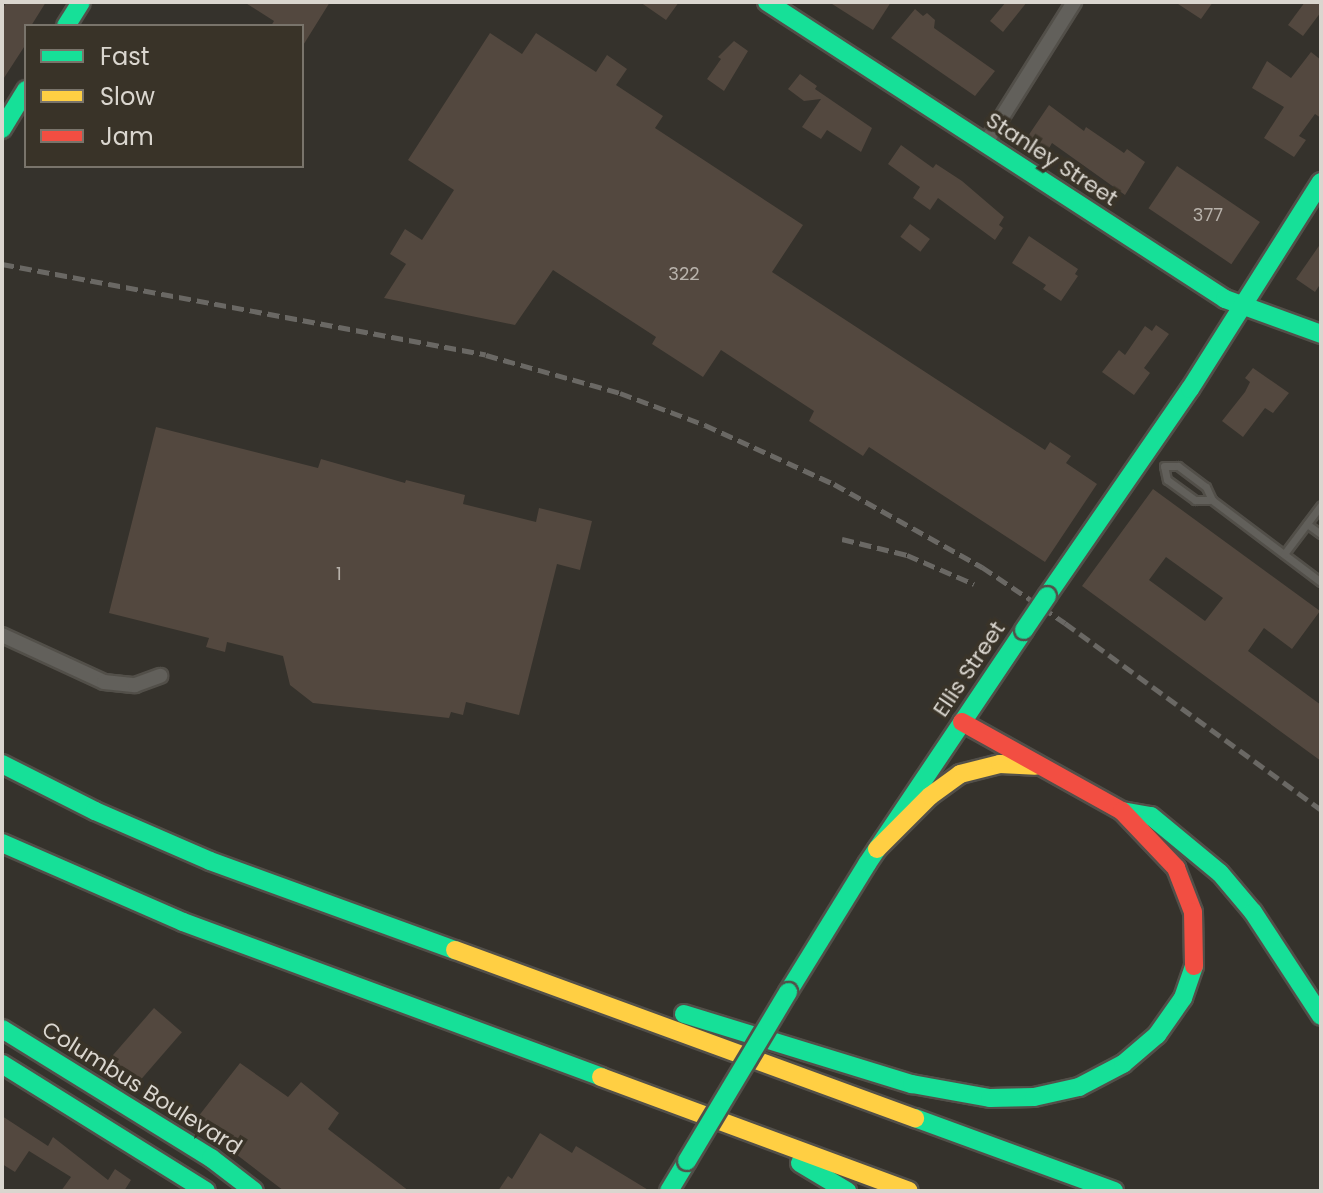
<!DOCTYPE html>
<html>
<head>
<meta charset="utf-8">
<style>
	body { margin:0 }
	#map { position:relative; width:1323px; height:1193px; overflow:hidden; background:#35322c; font-family:Poppins,sans-serif }
	div>[style] { position:absolute }
	[style*='--x'] { left:calc(var(--x)*1px); top:calc(var(--y)*1px); width:calc(var(--w)*1px); rotate:calc(var(--a)*1deg) }
	.building>* { inset:0; background:#53483f; transform-origin:0 0 }
	.roads { filter:drop-shadow(2px 0 #524f49) drop-shadow(-2px 0 #524f49) drop-shadow(0 2px #524f49) drop-shadow(0 -2px #524f49) }
	.lane>* { height:7px; margin:-3.5px; padding:0 3.5px; transform-origin:3.5px; border-radius:3.5px; background:#62605b }
	.street>* { height:14px; margin:-7px; padding:0 7px; transform-origin:7px; border-radius:7px; background:#62605b }
	.fast>* { height:18px; margin:-9px; padding:0 9px; transform-origin:9px; border-radius:9px; background:#16e098 }
	.slow>* { height:18px; margin:-9px; padding:0 9px; transform-origin:9px; border-radius:9px; background:#ffcf43 }
	.jam>* { height:18px; margin:-9px; padding:0 9px; transform-origin:9px; border-radius:9px; background:#f24e42 }
	.rail>* { height:5px; margin-top:-2.5px; transform-origin:0; background:repeating-linear-gradient(90deg,#6a6864 0 12px,transparent 0 18px) }
	.bridges { filter:drop-shadow(2px 0 #524f49) drop-shadow(-2px 0 #524f49) drop-shadow(0 2px #524f49) drop-shadow(0 -2px #524f49) }
	.fast-bridge>* { height:18px; margin:-9px; padding:0 9px; transform-origin:9px; border-radius:9px; background:#16e098 }
	span { translate:-50% -50%; white-space:nowrap; text-align:center; line-height:1.15; -webkit-text-stroke:7px #393328; paint-order:stroke }
	.number-label { font-size:18px; color:#b8b2ab }
	.number-label span { -webkit-text-stroke-width:0 }
	.street-label { font-size:22px; color:#dad6cf }
	.frame { position:absolute; inset:0; border:4px solid #dad6cf; pointer-events:none }
	.legend { position:absolute; left:24px; top:24px; width:280px; height:144px; box-sizing:border-box; background:#393328; border:2px solid #79746b; margin:0; padding:10px 14px; list-style:none; font-size:24px; color:#dad6cf }
	.legend li { display:flex; align-items:center; gap:16px; height:40px }
	.legend b { width:40px; border:2px solid #79746b }
</style>
</head>
<body>
<div id="map">
	<div class="building">
		<i style="clip-path:polygon(7px 2px,46px 2px,31px 26px,26px 26px,26px 44px,2px 81px,2px 9px)"></i>
		<i style="clip-path:polygon(244px 2px,330px 2px,302px 47px,302px 26px,271px 26px,274px 21px)"></i>
		<i style="clip-path:polygon(640px 2px,679px 2px,666px 20px)"></i>
		<i style="clip-path:polygon(829px 2px,891px 2px,873px 30px)"></i>
		<i style="clip-path:polygon(1006px 2px,1027px 2px,1003px 32px,990px 21px)"></i>
		<i style="clip-path:polygon(1175px 2px,1213px 2px,1201px 19px)"></i>
		<i style="clip-path:polygon(1305px 2px,1321px 2px,1321px 12px,1303px 36px,1288px 25px)"></i>
		<i style="clip-path:polygon(915px 9px,923px 16px,927px 13px,935px 20px,934px 28px,995px 71px,975px 96px,891px 38px)"></i>
		<i style="clip-path:polygon(490px 33px,522px 54px,536px 33px,596px 72px,607px 55px,627px 69px,616px 85px,663px 116px,655px 128px,803px 225px,772px 272px,1045px 450px,1050px 442px,1071px 456px,1066px 463px,1097px 484px,1045px 562px,869px 447px,863px 456px,809px 421px,814px 411px,721px 350px,703px 377px,652px 344px,656px 337px,553px 270px,515px 325px,384px 298px,406px 264px,390px 254px,405px 229px,422px 240px,454px 190px,408px 160px)"></i>
		<i style="clip-path:polygon(734px 41px,748px 51px,724px 91px,707px 79px,721px 59px,718px 57px)"></i>
		<i style="clip-path:polygon(1311px 52px,1321px 60px,1321px 118px,1315px 114px,1299px 136px,1306px 140px,1294px 157px,1264px 138px,1284px 107px,1252px 88px,1267px 61px,1291px 78px)"></i>
		<i style="clip-path:polygon(800px 74px,817px 86px,815px 89px,872px 128px,861px 152px,827px 130px,821px 139px,802px 127px,821px 99px,804px 101px,788px 89px)"></i>
		<i style="clip-path:polygon(1049px 105px,1084px 131px,1086px 127px,1124px 153px,1127px 149px,1145px 162px,1125px 195px,1052px 143px,1048px 150px,1028px 136px)"></i>
		<i style="clip-path:polygon(901px 145px,933px 168px,936px 164px,962px 181px,1004px 217px,999px 225px,1003px 228px,995px 240px,938px 198px,930px 210px,913px 198px,920px 187px,888px 164px)"></i>
		<i style="left:1177px;top:166px;width:100px;height:51px;rotate:34deg"></i>
		<i style="left:910px;top:224px;width:25px;height:16px;rotate:37deg"></i>
		<i style="clip-path:polygon(1029px 236px,1078px 269px,1075px 274px,1078px 276px,1061px 301px,1043px 289px,1046px 285px,1012px 263px)"></i>
		<i style="clip-path:polygon(1321px 243px,1321px 283px,1315px 292px,1296px 279px)"></i>
		<i style="clip-path:polygon(1156px 325px,1169px 334px,1144px 368px,1150px 373px,1134px 395px,1102px 372px,1119px 350px,1125px 355px,1145px 326px,1152px 331px)"></i>
		<i style="clip-path:polygon(1253px 368px,1289px 393px,1273px 413px,1265px 408px,1243px 437px,1222px 421px,1245px 392px,1250px 382px,1245px 378px)"></i>
		<i style="clip-path:polygon(156px 427px,318px 468px,321px 459px,405px 483px,406px 480px,465px 495px,463px 504px,536px 522px,539px 508px,592px 521px,580px 570px,557px 564px,519px 715px,466px 702px,463px 715px,451px 712px,449px 718px,313px 703px,290px 685px,283px 656px,227px 642px,225px 652px,206px 647px,209px 638px,109px 613px)"></i>
		<i style="clip-path:polygon(evenodd,1153px 489px,1320px 611px,1292px 649px,1264px 628px,1248px 651px,1321px 705px,1321px 761px,1082px 586px,1153px 489px,1166px 557px,1223px 598px,1205px 621px,1149px 580px,1166px 557px)"></i>
		<i style="left:154px;top:1008px;width:37px;height:75px;rotate:41deg"></i>
		<i style="clip-path:polygon(240px 1063px,288px 1097px,301px 1082px,339px 1113px,328px 1129px,409px 1191px,284px 1191px,194px 1122px)"></i>
		<i style="clip-path:polygon(2px 1116px,48px 1146px,53px 1137px,108px 1180px,115px 1169px,131px 1180px,124px 1191px,61px 1191px,71px 1177px,29px 1151px,15px 1172px,2px 1164px)"></i>
		<i style="clip-path:polygon(540px 1133px,572px 1153px,576px 1146px,650px 1191px,498px 1191px,508px 1176px,512px 1179px)"></i>
	</div>
	<div class="roads">
		<div class="lane">
			<i style="--x:1212;--y:500;--w:17;--a:180"></i>
			<i style="--x:1195;--y:500;--w:34;--a:-144"></i>
			<i style="--x:1167;--y:480;--w:14;--a:-102"></i>
			<i style="--x:1164;--y:466;--w:14;--a:0"></i>
			<i style="--x:1178;--y:466;--w:35;--a:37"></i>
			<i style="--x:1206;--y:487;--w:14;--a:65"></i>
			<i style="--x:1212;--y:500;--w:136;--a:37"></i>
			<i style="--x:1307;--y:524;--w:17;--a:36"></i>
			<i style="--x:1284;--y:554;--w:61;--a:-52.9"></i>
		</div>
		<div class="street">
			<i style="--x:985;--y:144;--w:168;--a:-57.9"></i>
			<i style="--x:2;--y:635;--w:112;--a:24.7"></i>
			<i style="--x:104;--y:682;--w:31;--a:6"></i>
			<i style="--x:135;--y:685;--w:27;--a:-20"></i>
		</div>
		<div class="fast">
			<i style="--x:767;--y:2;--w:546;--a:32.96"></i>
			<i style="--x:1225;--y:299;--w:102;--a:20"></i>
			<i style="--x:66;--y:26;--w:28;--a:-58"></i>
			<i style="--x:2;--y:129;--w:46;--a:-58.4"></i>
			<i style="--x:1047;--y:596;--w:252;--a:-55.4"></i>
			<i style="--x:1190;--y:389;--w:245;--a:-57.7"></i>
			<i style="--x:2;--y:764;--w:104;--a:26.8"></i>
			<i style="--x:95;--y:811;--w:125;--a:23.5"></i>
			<i style="--x:210;--y:861;--w:261;--a:20"></i>
			<i style="--x:1122;--y:811;--w:29;--a:10"></i>
			<i style="--x:1151;--y:816;--w:89;--a:39.6"></i>
			<i style="--x:1220;--y:873;--w:51;--a:49.8"></i>
			<i style="--x:1253;--y:912;--w:124;--a:56.8"></i>
			<i style="--x:2;--y:843;--w:197;--a:23.6"></i>
			<i style="--x:183;--y:922;--w:446;--a:20.3"></i>
			<i style="--x:788;--y:992;--w:150;--a:-58.3"></i>
			<i style="--x:867;--y:864;--w:282;--a:-56.1"></i>
			<i style="--x:684;--y:1014;--w:239;--a:17.1"></i>
			<i style="--x:912;--y:1084;--w:79;--a:10.2"></i>
			<i style="--x:990;--y:1098;--w:44;--a:-1.3"></i>
			<i style="--x:1034;--y:1097;--w:46;--a:-12.5"></i>
			<i style="--x:1079;--y:1087;--w:50;--a:-27.6"></i>
			<i style="--x:1123;--y:1064;--w:45;--a:-40.5"></i>
			<i style="--x:1157;--y:1035;--w:45;--a:-54.9"></i>
			<i style="--x:1183;--y:998;--w:34;--a:-71"></i>
			<i style="--x:2;--y:1029;--w:246;--a:31.7"></i>
			<i style="--x:211;--y:1158;--w:54;--a:37.5"></i>
			<i style="--x:2;--y:1064;--w:240;--a:31.9"></i>
			<i style="--x:915;--y:1118;--w:212;--a:20.1"></i>
			<i style="--x:800;--y:1163;--w:55;--a:30.8"></i>
			<i style="--x:669;--y:1191;--w:35;--a:-59"></i>
		</div>
		<div class="slow">
			<i style="--x:877;--y:849;--w:75;--a:-45"></i>
			<i style="--x:930;--y:796;--w:37;--a:-36"></i>
			<i style="--x:960;--y:774;--w:41;--a:-14"></i>
			<i style="--x:1000;--y:764;--w:35;--a:3"></i>
			<i style="--x:455;--y:950;--w:490;--a:20.1"></i>
			<i style="--x:601;--y:1077;--w:328;--a:20.3"></i>
		</div>
		<div class="jam">
			<i style="--x:962;--y:722;--w:183;--a:29.1"></i>
			<i style="--x:1122;--y:811;--w:79;--a:46.5"></i>
			<i style="--x:1176;--y:868;--w:47;--a:68.9"></i>
			<i style="--x:1193;--y:912;--w:54;--a:88.9"></i>
		</div>
	</div>
	<div class="rail">
		<i style="--x:2;--y:264;--w:492;--a:10.6"></i>
		<i style="--x:486;--y:355;--w:139;--a:15.8"></i>
		<i style="--x:620;--y:393;--w:91;--a:20.6"></i>
		<i style="--x:705;--y:425;--w:142;--a:24.6"></i>
		<i style="--x:834;--y:484;--w:170;--a:29.3"></i>
		<i style="--x:982;--y:567;--w:100;--a:34"></i>
		<i style="--x:1065;--y:623;--w:317;--a:36.1"></i>
		<i style="--x:842;--y:539;--w:67;--a:13.8"></i>
		<i style="--x:907;--y:555;--w:73;--a:23.4"></i>
	</div>
	<div class="bridges">
		<div class="fast-bridge">
			<i style="--x:1024;--y:630;--w:41;--a:-55.9"></i>
			<i style="--x:687;--y:1161;--w:197;--a:-59.1"></i>
		</div>
	</div>
	<div class="number-label">
		<span style="left:1208px;top:215px">377</span>
		<span style="left:684px;top:274px">322</span>
		<span style="left:339px;top:574px">1</span>
	</div>
	<div class="street-label">
		<span style="left:1052px;top:159px;rotate:33deg">Stanley Street</span>
		<span style="left:969px;top:669px;rotate:-56deg">Ellis Street</span>
		<span style="left:142px;top:1088px;rotate:32deg">Columbus Boulevard</span>
	</div>
	<div class="frame"></div>
	<ul class="legend">
	<li><b style="height:10px;background:#16e098"></b>Fast</li>
	<li><b style="height:10px;background:#ffcf43"></b>Slow</li>
	<li><b style="height:10px;background:#f24e42"></b>Jam</li>
	</ul>
</div>
</body>
</html>
